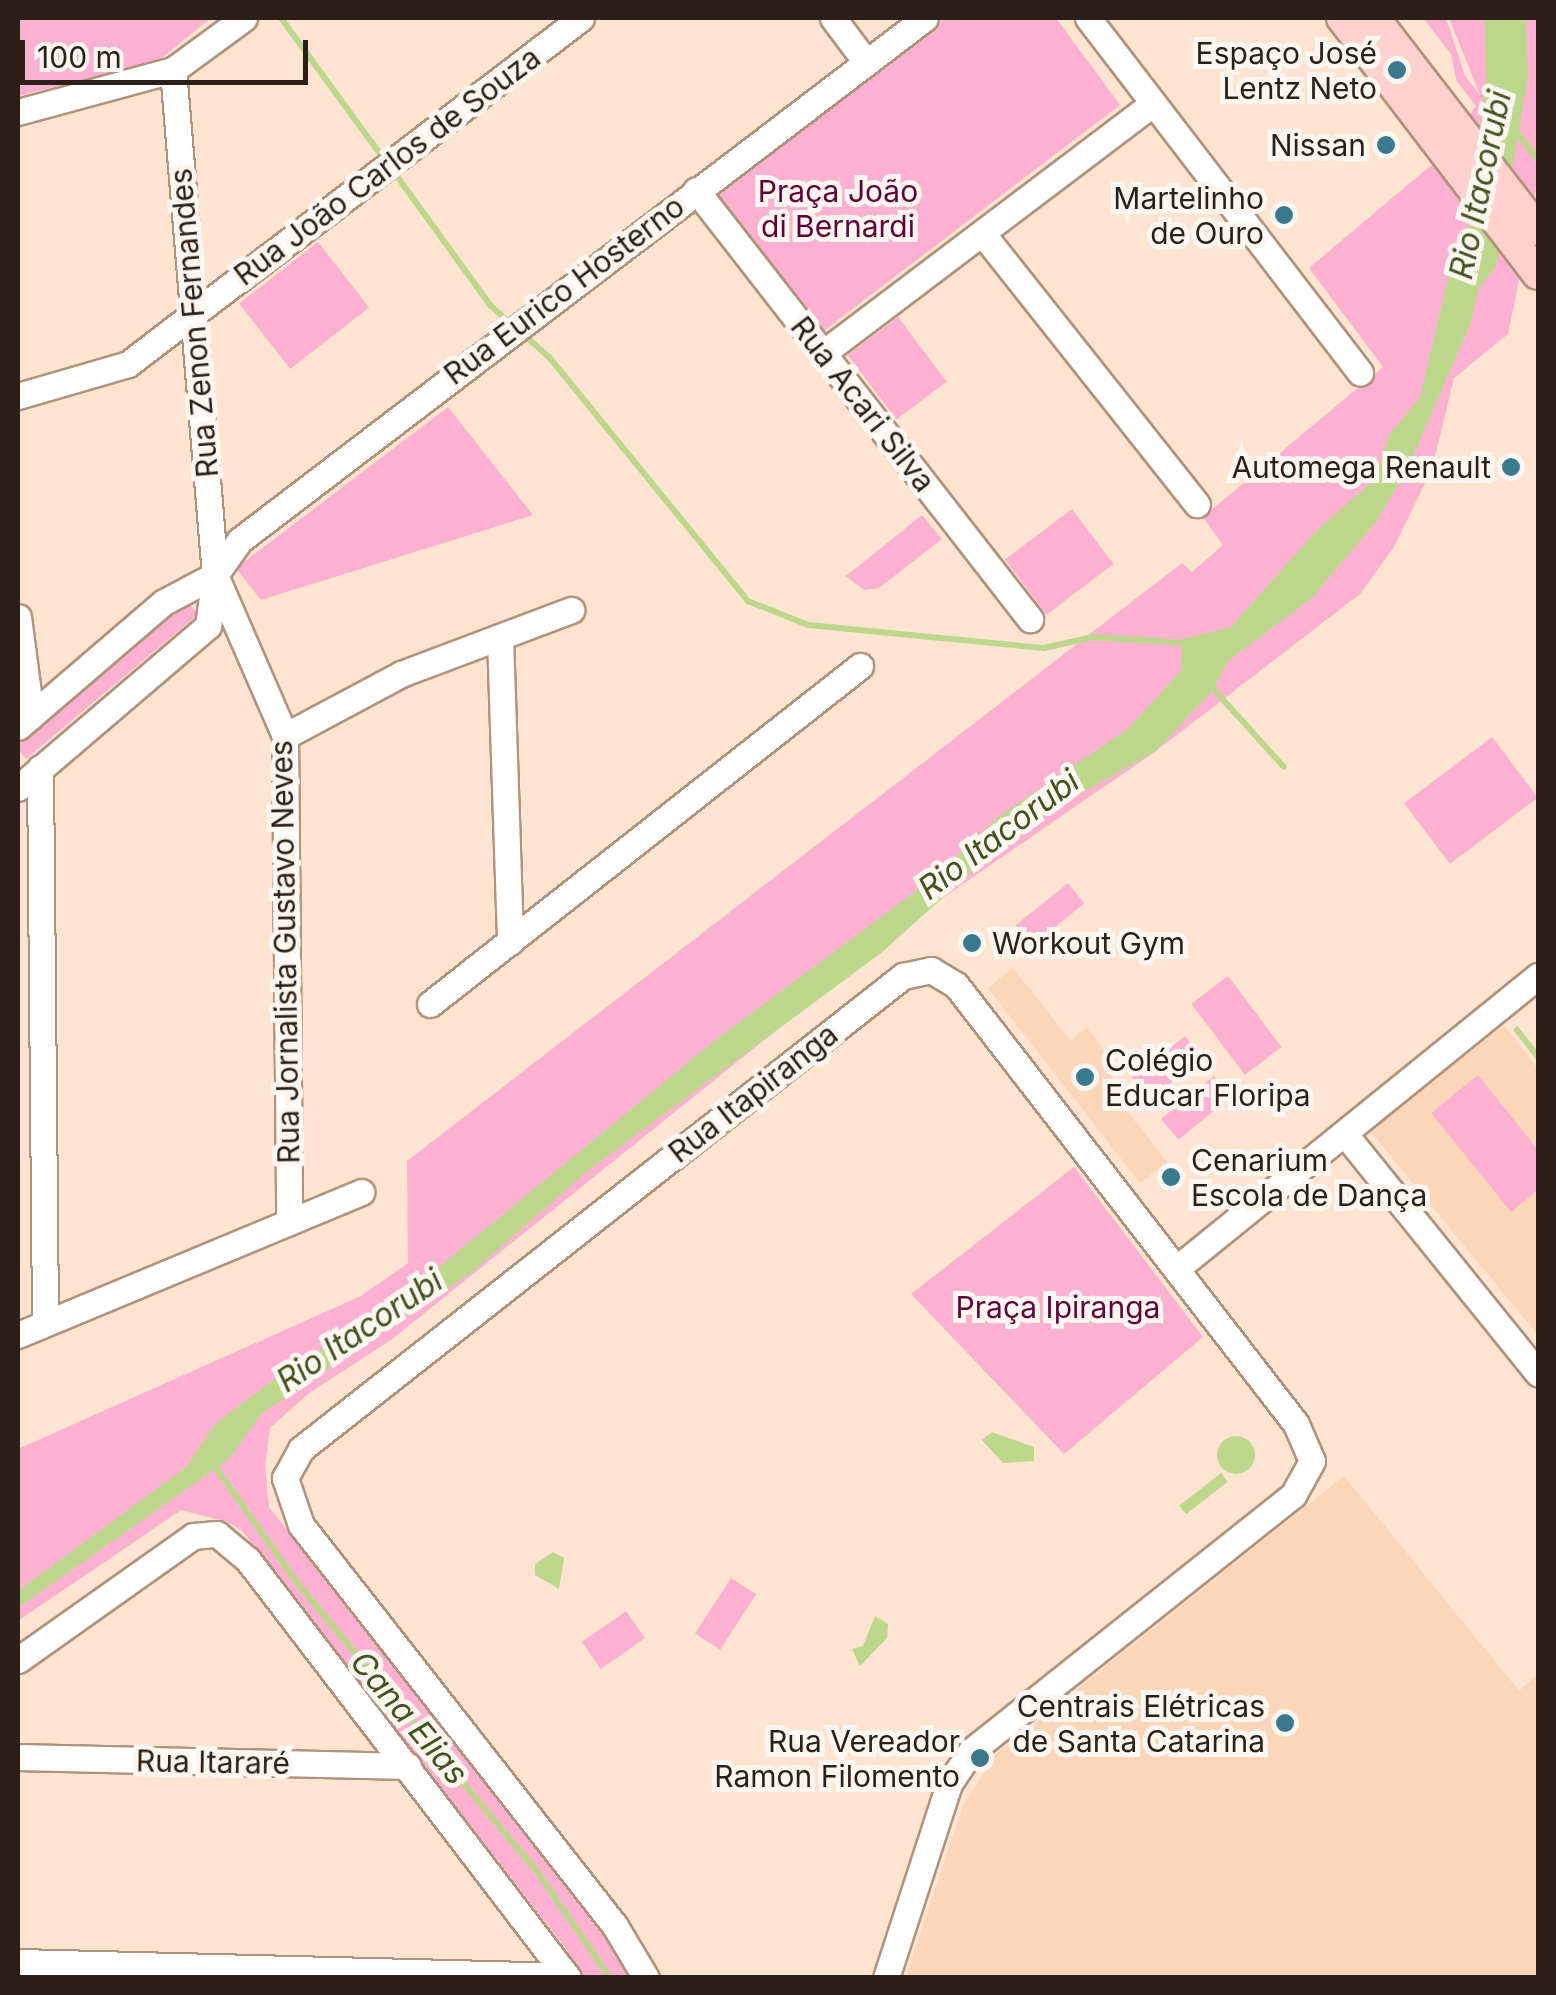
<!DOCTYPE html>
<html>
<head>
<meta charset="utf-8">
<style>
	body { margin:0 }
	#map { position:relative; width:1556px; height:1995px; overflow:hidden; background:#fee4d1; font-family:Inter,sans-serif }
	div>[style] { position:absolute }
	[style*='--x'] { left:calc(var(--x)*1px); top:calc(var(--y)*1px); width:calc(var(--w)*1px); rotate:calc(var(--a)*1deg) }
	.built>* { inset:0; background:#fcd6b9 }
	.green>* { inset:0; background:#fdb1d1; transform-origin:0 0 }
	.water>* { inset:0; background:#bdd88d; transform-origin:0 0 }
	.round { border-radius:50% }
	.stream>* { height:6px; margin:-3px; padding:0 3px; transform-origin:3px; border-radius:3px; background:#bdd88d }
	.roads { filter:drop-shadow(2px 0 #b0937d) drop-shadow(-2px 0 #b0937d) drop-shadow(0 2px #b0937d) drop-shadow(0 -2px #b0937d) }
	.minor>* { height:25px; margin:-12.5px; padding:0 12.5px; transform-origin:12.5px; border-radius:12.5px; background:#fff }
	.major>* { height:30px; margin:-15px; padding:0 15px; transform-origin:15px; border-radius:15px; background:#fed1cc }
	.dots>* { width:28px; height:28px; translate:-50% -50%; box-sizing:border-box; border:5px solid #fcf6f1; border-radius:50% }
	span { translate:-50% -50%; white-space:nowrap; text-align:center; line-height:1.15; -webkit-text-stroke:10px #fcf6f1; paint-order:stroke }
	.poi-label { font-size:30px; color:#2b1f17 }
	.right { translate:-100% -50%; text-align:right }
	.left { translate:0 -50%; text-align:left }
	.street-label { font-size:30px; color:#2b1f17 }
	.park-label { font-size:30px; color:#5f0038 }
	.water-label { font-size:32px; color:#42531e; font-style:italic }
	.frame { position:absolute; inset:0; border:20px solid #2b1f17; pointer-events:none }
	.scale { position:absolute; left:20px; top:40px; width:288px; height:45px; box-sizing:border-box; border:5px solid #2b1f17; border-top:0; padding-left:12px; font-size:30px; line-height:35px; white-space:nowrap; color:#2b1f17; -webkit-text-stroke:8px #fcf6f1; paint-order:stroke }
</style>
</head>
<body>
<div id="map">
	<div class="built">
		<i style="clip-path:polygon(1013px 968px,1070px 1040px,1087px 1028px,1120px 1071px,1105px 1083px,1167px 1162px,1140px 1183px,988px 988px)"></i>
		<i style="clip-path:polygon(1504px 1025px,1538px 1069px,1538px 1335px,1370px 1131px)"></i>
		<i style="clip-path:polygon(1344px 1476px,1519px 1691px,1538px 1674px,1538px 1977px,906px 1977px,963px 1806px,995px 1755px)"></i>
	</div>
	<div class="green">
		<i style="clip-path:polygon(18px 18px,211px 18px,158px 61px,18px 96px)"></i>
		<i style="clip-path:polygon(946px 18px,1056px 18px,1120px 105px,821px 333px,712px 193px)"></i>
		<i style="clip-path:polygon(1423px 18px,1446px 18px,1465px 76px,1480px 95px,1449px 18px,1538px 18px,1538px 179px,1528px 235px,1538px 262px,1526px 247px,1508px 334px,1454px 378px,1432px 469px,1394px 547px,1360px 594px,1156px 751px,931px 906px,391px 1340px,309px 1393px,270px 1428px,265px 1466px,269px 1507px,608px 1942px,628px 1977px,580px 1977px,567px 1950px,242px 1531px,228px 1522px,181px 1510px,18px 1621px,18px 1449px,361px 1296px,408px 1263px,407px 1161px,1182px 563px,1192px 572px,1223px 545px,1203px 517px,1383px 367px,1309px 268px,1435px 162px,1476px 106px,1456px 80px,1451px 54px)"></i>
		<i style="left:318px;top:242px;width:83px;height:100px;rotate:52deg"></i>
		<i style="left:898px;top:317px;width:81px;height:63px;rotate:53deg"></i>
		<i style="clip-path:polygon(448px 407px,533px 515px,261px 600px,236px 568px)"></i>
		<i style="left:1072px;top:509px;width:69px;height:84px;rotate:53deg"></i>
		<i style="clip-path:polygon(922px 515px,942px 539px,879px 588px,864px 590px,846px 576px)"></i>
		<i style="left:188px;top:602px;width:16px;height:225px;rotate:50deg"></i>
		<i style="left:1492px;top:737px;width:76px;height:110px;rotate:53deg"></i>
		<i style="left:1068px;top:883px;width:26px;height:67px;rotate:51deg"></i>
		<i style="left:1228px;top:976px;width:89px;height:46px;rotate:53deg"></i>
		<i style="left:1185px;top:1036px;width:28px;height:68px;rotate:52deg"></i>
		<i style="clip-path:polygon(1478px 1075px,1538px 1150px,1538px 1190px,1511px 1212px,1431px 1113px)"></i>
		<i style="left:1214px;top:1076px;width:27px;height:68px;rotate:51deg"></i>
		<i style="clip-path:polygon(1074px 1167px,1203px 1337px,1064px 1454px,911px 1294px)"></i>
		<i style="left:731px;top:1578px;width:30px;height:66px;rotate:33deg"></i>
		<i style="left:626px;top:1611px;width:33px;height:54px;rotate:55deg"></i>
	</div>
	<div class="water">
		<i style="clip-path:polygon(1485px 18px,1526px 18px,1528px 77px,1496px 266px,1478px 290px,1471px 322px,1406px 472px,1376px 522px,1311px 599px,1229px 660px,1212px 691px,1156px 751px,1022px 827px,881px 953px,590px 1169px,472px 1272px,261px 1414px,229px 1459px,18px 1608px,18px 1591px,186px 1467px,215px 1424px,288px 1369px,389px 1308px,713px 1042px,933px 878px,998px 817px,1129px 728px,1181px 670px,1182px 639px,1231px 627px,1317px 530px,1374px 480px,1389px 435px,1420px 397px,1448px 279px,1468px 229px,1486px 80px)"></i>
		<i style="clip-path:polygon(992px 1432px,1034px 1447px,1034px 1461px,1003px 1463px,982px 1440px)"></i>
		<i class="round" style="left:1217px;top:1436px;width:38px;height:38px"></i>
		<i style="left:1221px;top:1473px;width:11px;height:53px;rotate:52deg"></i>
		<i style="clip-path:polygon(553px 1552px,564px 1558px,559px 1589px,535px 1575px,535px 1564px)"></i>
		<i style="clip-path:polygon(875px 1616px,888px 1624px,887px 1638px,860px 1666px,852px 1649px,863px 1646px)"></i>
	</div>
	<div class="stream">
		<i style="--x:281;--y:18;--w:173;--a:53.9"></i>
		<i style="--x:1515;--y:130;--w:39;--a:53"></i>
		<i style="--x:391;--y:168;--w:169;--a:54.1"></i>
		<i style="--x:490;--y:305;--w:28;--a:42"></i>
		<i style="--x:521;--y:332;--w:38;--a:42"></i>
		<i style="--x:549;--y:357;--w:315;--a:50.8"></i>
		<i style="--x:748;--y:601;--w:65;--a:21.8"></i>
		<i style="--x:808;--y:625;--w:237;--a:5.6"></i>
		<i style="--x:1044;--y:648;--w:50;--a:-12.7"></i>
		<i style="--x:1093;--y:637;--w:93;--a:3.7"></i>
		<i style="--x:1208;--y:683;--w:113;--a:47.9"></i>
		<i style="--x:1517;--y:1030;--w:34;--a:52"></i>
		<i style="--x:211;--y:1461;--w:151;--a:54.7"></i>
		<i style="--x:298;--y:1584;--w:381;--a:50.3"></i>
		<i style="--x:541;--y:1877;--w:122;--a:55.7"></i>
	</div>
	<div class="roads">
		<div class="minor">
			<i style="--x:833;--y:18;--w:55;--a:53.1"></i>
			<i style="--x:1088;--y:18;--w:447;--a:52.5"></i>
			<i style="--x:18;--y:112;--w:161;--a:-15.2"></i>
			<i style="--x:173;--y:70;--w:88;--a:-36.2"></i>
			<i style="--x:696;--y:190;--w:544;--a:52.1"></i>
			<i style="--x:982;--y:233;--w:346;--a:51.6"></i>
			<i style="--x:823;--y:353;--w:414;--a:-37.1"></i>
			<i style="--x:18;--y:396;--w:115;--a:-16.2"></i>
			<i style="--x:128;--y:364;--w:570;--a:-37.37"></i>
			<i style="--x:215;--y:575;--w:176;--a:66.5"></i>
			<i style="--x:285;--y:736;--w:486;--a:89.5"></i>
			<i style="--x:18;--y:617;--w:100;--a:82.5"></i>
			<i style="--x:500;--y:637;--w:305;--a:88.1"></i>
			<i style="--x:18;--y:727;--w:192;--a:-40.6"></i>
			<i style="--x:164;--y:602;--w:58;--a:-27.9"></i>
			<i style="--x:215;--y:575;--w:43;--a:-54.5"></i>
			<i style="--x:240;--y:540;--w:861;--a:-37.31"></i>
			<i style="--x:285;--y:736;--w:132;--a:-28.1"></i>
			<i style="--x:401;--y:674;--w:182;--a:-20.6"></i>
			<i style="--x:40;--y:768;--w:555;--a:89.48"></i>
			<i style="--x:18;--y:788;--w:250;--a:-40.5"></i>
			<i style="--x:208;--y:626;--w:51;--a:-82.2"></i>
			<i style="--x:215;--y:575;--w:507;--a:-94.75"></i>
			<i style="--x:430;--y:1004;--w:547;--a:-38.17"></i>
			<i style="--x:1344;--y:1133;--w:309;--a:51.1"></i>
			<i style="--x:1176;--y:1269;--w:466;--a:-39"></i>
			<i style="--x:18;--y:1335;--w:372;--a:-22.6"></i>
			<i style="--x:18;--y:1660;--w:214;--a:-35.3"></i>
			<i style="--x:193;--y:1536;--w:24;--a:-5"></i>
			<i style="--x:217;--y:1534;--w:40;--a:40"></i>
			<i style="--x:248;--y:1560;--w:526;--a:52.56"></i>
			<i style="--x:18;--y:1757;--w:390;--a:1.3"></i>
			<i style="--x:18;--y:1962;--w:549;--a:1.46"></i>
			<i style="--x:646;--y:1978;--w:61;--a:-120.8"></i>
			<i style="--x:615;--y:1926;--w:509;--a:-128.06"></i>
			<i style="--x:301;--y:1525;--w:50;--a:-108.8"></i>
			<i style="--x:285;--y:1478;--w:33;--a:-61"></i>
			<i style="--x:301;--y:1449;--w:766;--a:-38.16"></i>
			<i style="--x:903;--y:976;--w:29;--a:-12"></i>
			<i style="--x:931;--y:970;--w:29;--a:31"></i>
			<i style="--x:956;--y:985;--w:555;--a:52.24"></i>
			<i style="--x:1296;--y:1424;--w:40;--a:66.6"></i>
			<i style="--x:1312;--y:1461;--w:39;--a:119"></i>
			<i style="--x:1293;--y:1495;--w:411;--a:141.5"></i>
			<i style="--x:971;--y:1751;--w:40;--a:124"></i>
			<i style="--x:949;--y:1784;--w:204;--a:108"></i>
		</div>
		<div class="major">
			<i style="--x:1342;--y:18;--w:322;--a:52.6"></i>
			<i style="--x:1374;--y:18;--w:268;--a:52.3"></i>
		</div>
	</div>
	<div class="dots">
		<i style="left:1397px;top:70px;background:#3b798e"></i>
		<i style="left:1386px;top:145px;background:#3b798e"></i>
		<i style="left:1284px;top:215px;background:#3b798e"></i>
		<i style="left:1511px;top:467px;background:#3b798e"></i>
		<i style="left:972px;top:943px;background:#3b798e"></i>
		<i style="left:1085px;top:1077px;background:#3b798e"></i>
		<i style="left:1171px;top:1177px;background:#3b798e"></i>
		<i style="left:1285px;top:1723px;background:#3b798e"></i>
		<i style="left:980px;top:1758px;background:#3b798e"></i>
	</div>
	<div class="poi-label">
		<span class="right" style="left:1377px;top:70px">Espaço José<br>Lentz Neto</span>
		<span class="right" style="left:1366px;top:145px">Nissan</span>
		<span class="right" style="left:1264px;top:215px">Martelinho<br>de Ouro</span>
		<span class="right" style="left:1491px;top:467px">Automega Renault</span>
		<span class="left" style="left:992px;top:943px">Workout Gym</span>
		<span class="left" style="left:1105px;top:1077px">Colégio<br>Educar Floripa</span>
		<span class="left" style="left:1191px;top:1177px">Cenarium<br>Escola de Dança</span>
		<span class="right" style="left:1265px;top:1723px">Centrais Elétricas<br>de Santa Catarina</span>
		<span class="right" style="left:960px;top:1758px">Rua Vereador<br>Ramon Filomento</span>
	</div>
	<div class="street-label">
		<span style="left:387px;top:166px;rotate:-37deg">Rua João Carlos de Souza</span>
		<span style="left:564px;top:290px;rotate:-37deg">Rua Eurico Hosterno</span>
		<span style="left:194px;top:323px;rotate:-95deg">Rua Zenon Fernandes</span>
		<span style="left:863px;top:404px;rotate:52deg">Rua Acari Silva</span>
		<span style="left:285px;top:952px;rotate:-91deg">Rua Jornalista Gustavo Neves</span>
		<span style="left:753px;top:1093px;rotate:-38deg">Rua Itapiranga</span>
		<span style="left:213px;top:1762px;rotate:1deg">Rua Itararé</span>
	</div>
	<div class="park-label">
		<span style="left:838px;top:208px">Praça João<br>di Bernardi</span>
		<span style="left:1058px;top:1307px">Praça Ipiranga</span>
	</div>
	<div class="water-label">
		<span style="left:1481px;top:185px;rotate:-78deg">Rio Itacorubi</span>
		<span style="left:999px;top:835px;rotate:-37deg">Rio Itacorubi</span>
		<span style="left:360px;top:1331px;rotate:-34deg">Rio Itacorubi</span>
		<span style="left:409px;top:1718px;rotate:50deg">Cana Elias</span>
	</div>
	<div class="frame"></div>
	<div class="scale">100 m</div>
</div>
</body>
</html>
